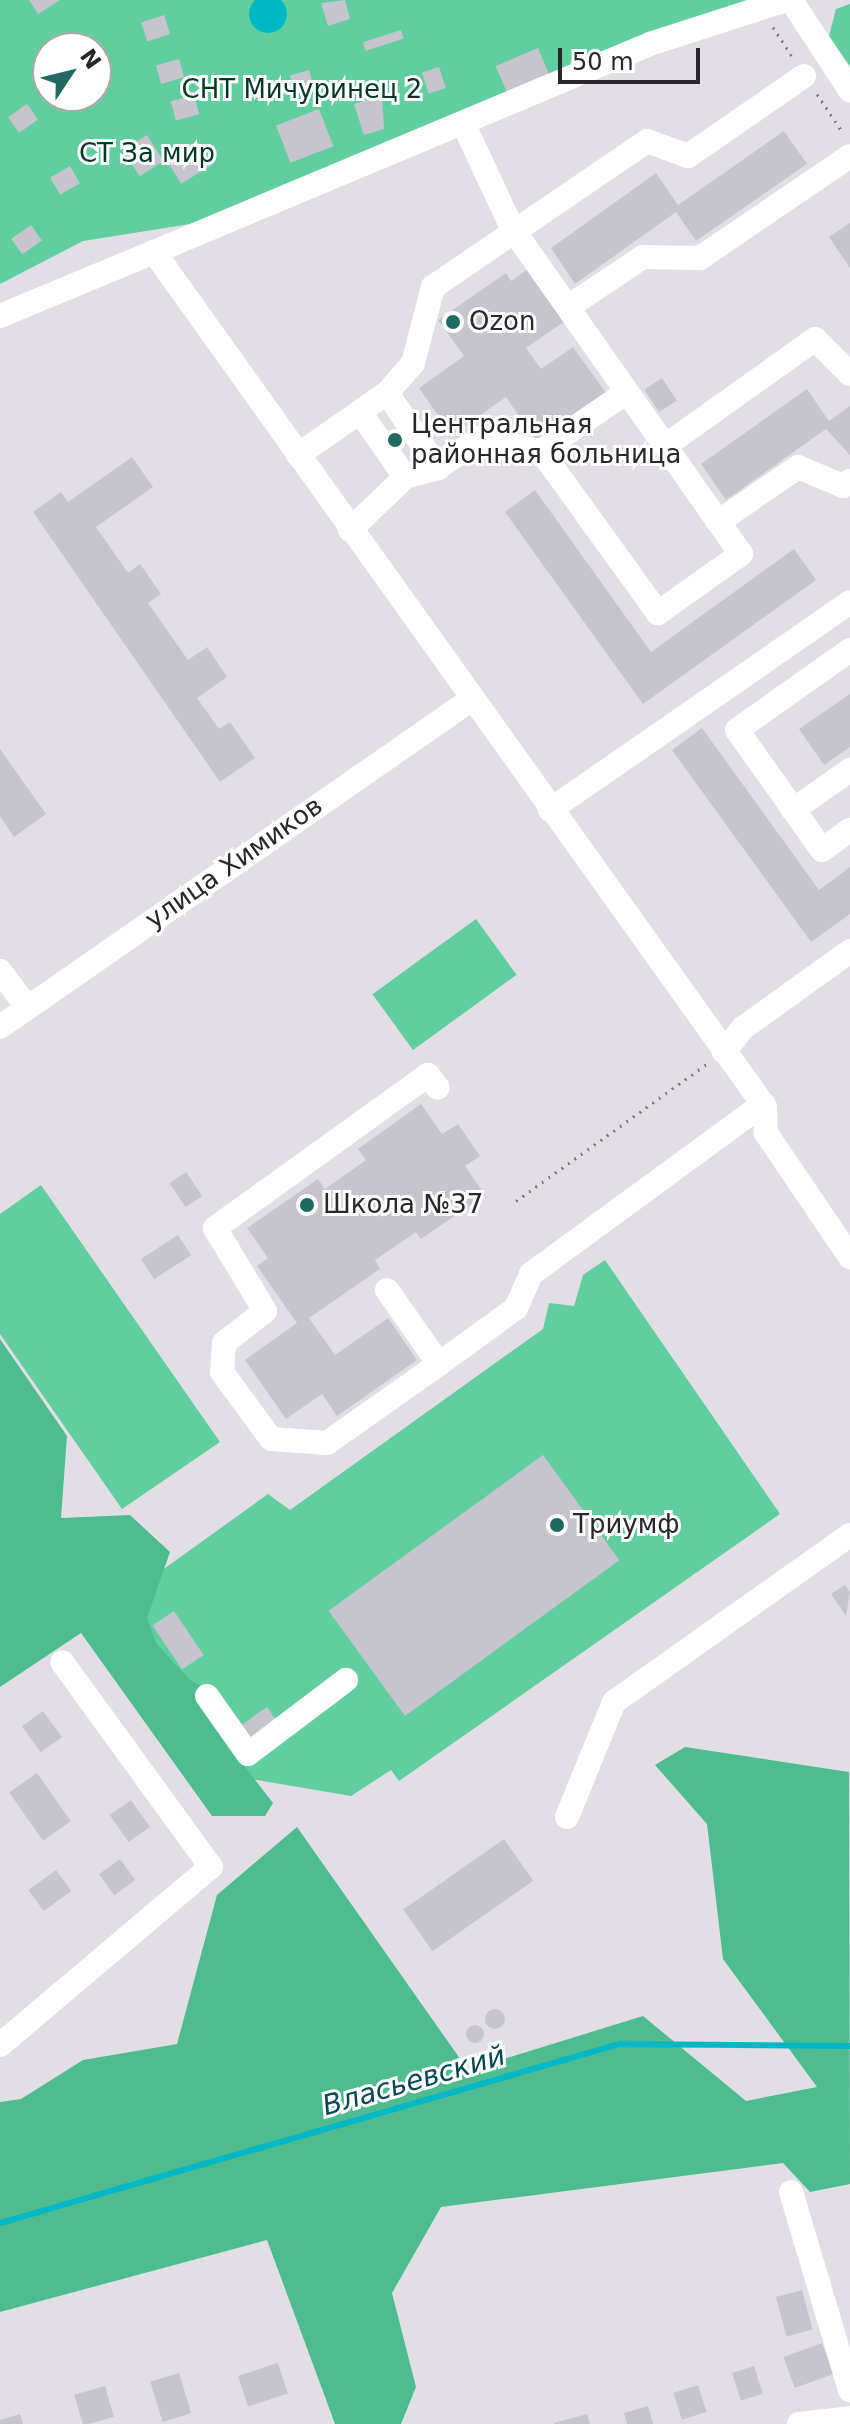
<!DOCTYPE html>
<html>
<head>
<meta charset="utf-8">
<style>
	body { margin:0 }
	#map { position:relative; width:850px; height:2424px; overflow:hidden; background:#e2dee6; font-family:"DejaVu Sans",sans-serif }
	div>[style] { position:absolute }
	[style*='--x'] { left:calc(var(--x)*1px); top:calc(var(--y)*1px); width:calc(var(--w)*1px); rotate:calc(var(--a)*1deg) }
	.green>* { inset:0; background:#62cea0; transform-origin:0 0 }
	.forest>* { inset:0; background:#4ebc8f }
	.water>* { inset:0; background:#00b8c5 }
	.round { border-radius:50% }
	.stream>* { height:6px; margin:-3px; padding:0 3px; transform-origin:3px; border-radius:3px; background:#00b8c5 }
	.building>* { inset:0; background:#c6c5ce; transform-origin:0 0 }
	.path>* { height:3px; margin-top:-1.5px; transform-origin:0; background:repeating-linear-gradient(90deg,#807d83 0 2px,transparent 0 8px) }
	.minor>* { height:24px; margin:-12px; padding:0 12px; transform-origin:12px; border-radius:12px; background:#fff }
	.dots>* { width:22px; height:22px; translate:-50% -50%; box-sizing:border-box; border:4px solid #fff; border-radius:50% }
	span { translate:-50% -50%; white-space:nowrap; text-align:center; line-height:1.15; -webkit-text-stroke:6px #fff; paint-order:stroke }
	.park-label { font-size:26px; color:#053725 }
	.poi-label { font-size:26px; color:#29272b }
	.left { translate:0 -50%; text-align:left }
	.street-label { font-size:26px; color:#29272b }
	.water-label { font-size:28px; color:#05484e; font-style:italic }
	.north { position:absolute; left:32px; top:32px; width:80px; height:80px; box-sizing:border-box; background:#fff; border:2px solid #a9a9aa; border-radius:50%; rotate:55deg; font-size:22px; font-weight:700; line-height:32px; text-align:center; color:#29272b }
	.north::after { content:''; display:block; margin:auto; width:28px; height:36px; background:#226a61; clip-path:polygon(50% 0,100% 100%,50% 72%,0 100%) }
	.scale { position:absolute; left:558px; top:48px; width:142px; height:36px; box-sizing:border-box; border:4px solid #29272b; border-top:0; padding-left:10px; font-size:24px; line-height:28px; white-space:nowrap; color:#29272b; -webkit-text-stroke:6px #fff; paint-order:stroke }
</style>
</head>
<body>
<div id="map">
	<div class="green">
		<i style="clip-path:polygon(evenodd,0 0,780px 0,247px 215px,83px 241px,0 284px,0 0,48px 48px,96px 48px,96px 96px,48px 96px,48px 48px)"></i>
		<i style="clip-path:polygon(850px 4px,850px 66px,829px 36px,836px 9px)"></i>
		<i style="left:476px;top:919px;width:69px;height:128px;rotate:54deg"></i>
		<i style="clip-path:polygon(41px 1185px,220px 1442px,122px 1509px,0 1334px,0 1214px)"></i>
		<i style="clip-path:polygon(605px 1260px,780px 1514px,399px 1781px,391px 1770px,351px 1796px,239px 1777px,118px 1602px,268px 1494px,290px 1510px,543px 1329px,549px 1303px,574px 1306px,583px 1275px)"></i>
	</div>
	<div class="forest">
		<i style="clip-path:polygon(0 1339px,67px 1436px,61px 1518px,130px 1515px,170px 1552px,147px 1618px,156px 1643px,189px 1679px,223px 1700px,238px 1758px,273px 1803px,265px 1816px,212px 1816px,81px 1633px,0 1687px)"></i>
		<i style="clip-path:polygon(685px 1747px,849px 1772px,850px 2184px,810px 2192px,783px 2163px,441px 2207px,392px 2293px,416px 2387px,401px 2424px,335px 2424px,267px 2240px,0 2312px,0 2102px,21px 2099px,83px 2060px,177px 2044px,217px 1895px,297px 1827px,468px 2070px,643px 2016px,746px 2101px,817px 2087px,723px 1959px,707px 1824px,655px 1765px)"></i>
	</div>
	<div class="water">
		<i class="round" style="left:249px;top:-5px;width:38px;height:38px"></i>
	</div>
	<div class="stream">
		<i style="--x:0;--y:2223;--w:644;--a:-16.13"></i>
		<i style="--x:619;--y:2044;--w:231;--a:0.5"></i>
	</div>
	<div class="building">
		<i style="clip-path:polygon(29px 0,60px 0,38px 14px)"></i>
		<i style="clip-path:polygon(345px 0,350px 19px,328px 26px,321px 3px)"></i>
		<i style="left:164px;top:15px;width:20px;height:24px;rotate:72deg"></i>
		<i style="left:401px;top:30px;width:9px;height:40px;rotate:72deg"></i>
		<i style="left:538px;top:48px;width:28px;height:46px;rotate:67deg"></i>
		<i style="left:179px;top:59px;width:19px;height:24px;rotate:74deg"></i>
		<i style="left:439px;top:67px;width:22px;height:18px;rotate:72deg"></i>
		<i style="left:309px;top:70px;width:19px;height:20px;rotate:74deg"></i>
		<i style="left:194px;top:95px;width:20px;height:24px;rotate:75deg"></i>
		<i style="clip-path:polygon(382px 95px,384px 129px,364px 135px,354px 104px)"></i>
		<i style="left:27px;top:104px;width:19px;height:23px;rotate:55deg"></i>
		<i style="left:319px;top:109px;width:40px;height:46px;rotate:69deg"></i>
		<i style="clip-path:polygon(784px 131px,807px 164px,696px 241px,676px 212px,575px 284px,551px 248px,656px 173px,678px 205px)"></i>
		<i style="left:147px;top:135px;width:31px;height:28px;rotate:58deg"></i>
		<i style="left:197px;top:141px;width:28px;height:36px;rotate:58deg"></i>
		<i style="left:70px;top:166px;width:20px;height:23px;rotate:60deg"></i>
		<i style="clip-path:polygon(850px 223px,850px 268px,829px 237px)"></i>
		<i style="left:31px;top:225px;width:19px;height:24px;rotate:55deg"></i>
		<i style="clip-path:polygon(528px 269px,565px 321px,526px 348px,541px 369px,573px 347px,606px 393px,537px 442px,506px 397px,452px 435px,419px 388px,464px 356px,438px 320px,506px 273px,511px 281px)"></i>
		<i style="left:662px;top:378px;width:27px;height:21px;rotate:57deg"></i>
		<i style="clip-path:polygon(807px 389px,829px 421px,850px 406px,850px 455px,826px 429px,726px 500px,701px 464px)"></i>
		<i style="clip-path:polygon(132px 457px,153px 487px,96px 527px,128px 573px,140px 564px,161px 594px,148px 603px,188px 660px,207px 647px,227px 677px,197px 698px,219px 729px,230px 722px,255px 758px,220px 782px,33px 512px,61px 492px,68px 502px)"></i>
		<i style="clip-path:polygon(535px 490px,651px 652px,794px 549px,816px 580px,643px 704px,505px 512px)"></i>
		<i style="clip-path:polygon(850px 694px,850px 747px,824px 765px,799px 729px)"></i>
		<i style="clip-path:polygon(702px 728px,819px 890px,850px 867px,850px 914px,811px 942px,672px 750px)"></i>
		<i style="clip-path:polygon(0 749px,46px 814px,14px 837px,0 816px)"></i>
		<i style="clip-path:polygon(421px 1104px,442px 1134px,458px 1124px,480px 1156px,465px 1166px,485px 1195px,421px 1239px,416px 1232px,375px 1260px,380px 1269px,309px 1318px,335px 1355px,388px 1318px,417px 1360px,337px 1416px,322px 1394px,286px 1419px,245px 1360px,297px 1323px,257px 1266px,268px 1258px,247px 1228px,318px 1179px,325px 1189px,366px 1160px,358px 1149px)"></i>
		<i style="left:186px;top:1172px;width:29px;height:20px;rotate:56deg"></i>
		<i style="left:178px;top:1235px;width:24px;height:44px;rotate:57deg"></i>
		<i style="left:543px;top:1455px;width:130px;height:265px;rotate:54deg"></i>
		<i style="clip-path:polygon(845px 1585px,850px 1592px,846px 1616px,831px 1594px)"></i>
		<i style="left:174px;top:1611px;width:53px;height:26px;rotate:56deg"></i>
		<i style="left:267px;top:1707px;width:19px;height:37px;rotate:55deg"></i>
		<i style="left:43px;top:1711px;width:32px;height:26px;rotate:54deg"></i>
		<i style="left:37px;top:1773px;width:59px;height:34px;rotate:55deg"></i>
		<i style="left:131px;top:1800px;width:33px;height:26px;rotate:55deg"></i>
		<i style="left:504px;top:1839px;width:51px;height:123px;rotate:55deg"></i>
		<i style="left:120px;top:1859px;width:26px;height:26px;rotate:54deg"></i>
		<i style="left:56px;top:1870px;width:26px;height:34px;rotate:54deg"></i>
		<i class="round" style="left:485px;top:2009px;width:20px;height:20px"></i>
		<i class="round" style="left:466px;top:2025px;width:18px;height:18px"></i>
		<i style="left:802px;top:2290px;width:41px;height:27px;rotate:75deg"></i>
		<i style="left:822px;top:2343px;width:33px;height:41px;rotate:70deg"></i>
		<i style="left:278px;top:2363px;width:32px;height:42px;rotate:72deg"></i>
		<i style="left:754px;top:2366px;width:29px;height:23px;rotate:72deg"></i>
		<i style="left:179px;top:2373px;width:42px;height:30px;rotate:73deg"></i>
		<i style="left:698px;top:2385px;width:28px;height:26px;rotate:72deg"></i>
		<i style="left:105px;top:2386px;width:32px;height:32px;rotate:74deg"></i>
		<i style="clip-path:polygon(648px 2406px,653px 2424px,627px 2424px,624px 2413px)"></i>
		<i style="clip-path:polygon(20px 2414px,23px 2424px,0 2424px,0 2420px)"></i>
		<i style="clip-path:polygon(587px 2414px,590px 2424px,554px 2424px,554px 2423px)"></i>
	</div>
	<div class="path">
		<i style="--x:773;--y:27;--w:37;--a:57"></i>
		<i style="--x:817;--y:94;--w:48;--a:56"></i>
		<i style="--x:516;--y:1201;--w:236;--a:-35.7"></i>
	</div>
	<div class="minor">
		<i style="--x:786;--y:0;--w:143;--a:162.1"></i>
		<i style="--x:650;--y:44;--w:538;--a:157.25"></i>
		<i style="--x:154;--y:252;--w:1051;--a:54.45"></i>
		<i style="--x:765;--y:1107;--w:26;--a:88"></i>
		<i style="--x:766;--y:1133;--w:150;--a:55.9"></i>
		<i style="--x:791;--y:0;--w:108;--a:56.8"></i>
		<i style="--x:568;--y:307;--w:90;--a:-33.7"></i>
		<i style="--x:643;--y:257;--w:57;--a:1"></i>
		<i style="--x:700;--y:258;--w:181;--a:-34.2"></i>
		<i style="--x:0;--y:316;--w:167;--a:-22.6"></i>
		<i style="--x:387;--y:393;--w:91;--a:55.8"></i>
		<i style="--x:360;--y:412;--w:79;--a:55.3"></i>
		<i style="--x:665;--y:446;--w:184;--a:-35.5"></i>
		<i style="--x:815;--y:339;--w:49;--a:45"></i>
		<i style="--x:541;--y:451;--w:104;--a:-34.5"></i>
		<i style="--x:298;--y:455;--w:108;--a:-34.9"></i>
		<i style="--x:387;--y:393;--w:40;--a:-49"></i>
		<i style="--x:413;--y:363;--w:79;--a:-75.3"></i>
		<i style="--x:433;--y:287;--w:259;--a:-34.3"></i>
		<i style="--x:647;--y:141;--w:44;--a:20.1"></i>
		<i style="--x:688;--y:156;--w:141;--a:-34.6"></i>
		<i style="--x:718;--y:522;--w:97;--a:-34.5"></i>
		<i style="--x:798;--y:467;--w:49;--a:22.9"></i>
		<i style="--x:843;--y:486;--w:9;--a:-36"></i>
		<i style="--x:350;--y:530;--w:76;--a:-43.9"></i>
		<i style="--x:405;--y:477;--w:34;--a:-15"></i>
		<i style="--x:438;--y:468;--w:52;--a:-35.5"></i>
		<i style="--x:480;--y:438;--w:62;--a:12"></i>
		<i style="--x:541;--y:451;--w:200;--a:54.2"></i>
		<i style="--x:658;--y:613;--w:102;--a:-35.4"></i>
		<i style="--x:741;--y:554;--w:396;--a:-125.1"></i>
		<i style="--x:513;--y:230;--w:118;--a:-115"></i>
		<i style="--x:850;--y:650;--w:138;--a:144.7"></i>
		<i style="--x:737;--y:730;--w:147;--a:54.7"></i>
		<i style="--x:822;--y:850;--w:34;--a:-36"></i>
		<i style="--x:550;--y:810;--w:365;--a:-34.7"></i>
		<i style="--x:793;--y:810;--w:70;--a:-35.1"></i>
		<i style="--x:0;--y:971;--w:46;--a:52.9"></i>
		<i style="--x:0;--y:1027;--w:571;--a:-34.8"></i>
		<i style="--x:724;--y:1052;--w:31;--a:-52"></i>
		<i style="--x:743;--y:1028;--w:132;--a:-35.7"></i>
		<i style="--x:387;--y:1290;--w:90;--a:54.9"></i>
		<i style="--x:439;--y:1364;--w:137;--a:144.8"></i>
		<i style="--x:327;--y:1443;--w:56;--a:-175.9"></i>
		<i style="--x:271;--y:1439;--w:83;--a:-126.2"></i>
		<i style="--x:222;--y:1372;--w:29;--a:-86"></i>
		<i style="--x:224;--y:1343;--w:52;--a:-38"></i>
		<i style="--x:265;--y:1311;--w:97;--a:-121.1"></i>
		<i style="--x:215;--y:1228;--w:262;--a:-35.7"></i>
		<i style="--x:428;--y:1075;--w:16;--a:52"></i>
		<i style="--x:439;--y:1364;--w:95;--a:-36"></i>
		<i style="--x:516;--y:1308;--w:37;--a:-66"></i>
		<i style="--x:531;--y:1274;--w:288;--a:-36.2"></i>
		<i style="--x:207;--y:1696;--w:71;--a:54.7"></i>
		<i style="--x:248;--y:1754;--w:123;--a:-37.1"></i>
		<i style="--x:567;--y:1817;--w:124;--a:-67.8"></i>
		<i style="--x:614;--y:1702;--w:289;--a:-35.3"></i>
		<i style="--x:0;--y:2045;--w:276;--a:-40.2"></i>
		<i style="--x:211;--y:1867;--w:253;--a:-126"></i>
		<i style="--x:791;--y:2192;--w:207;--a:73.4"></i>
		<i style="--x:799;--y:2424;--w:51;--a:-6.7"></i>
	</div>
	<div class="dots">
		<i style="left:453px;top:322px;background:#226a61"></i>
		<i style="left:395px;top:440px;background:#226a61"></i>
		<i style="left:307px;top:1205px;background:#226a61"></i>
		<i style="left:557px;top:1525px;background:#226a61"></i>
	</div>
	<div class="park-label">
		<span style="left:302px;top:90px">СНТ Мичуринец 2</span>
		<span style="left:147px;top:154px">СТ За мир</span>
	</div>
	<div class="poi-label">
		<span class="left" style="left:469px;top:322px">Ozon</span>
		<span class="left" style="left:411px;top:440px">Центральная<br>районная больница</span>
		<span class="left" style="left:323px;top:1205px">Школа №37</span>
		<span class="left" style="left:573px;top:1525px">Триумф</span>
	</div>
	<div class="street-label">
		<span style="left:234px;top:863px;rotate:-35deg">улица Химиков</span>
	</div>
	<div class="water-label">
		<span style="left:414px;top:2081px;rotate:-16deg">Власьевский</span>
	</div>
	<div class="north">N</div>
	<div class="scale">50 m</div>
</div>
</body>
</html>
